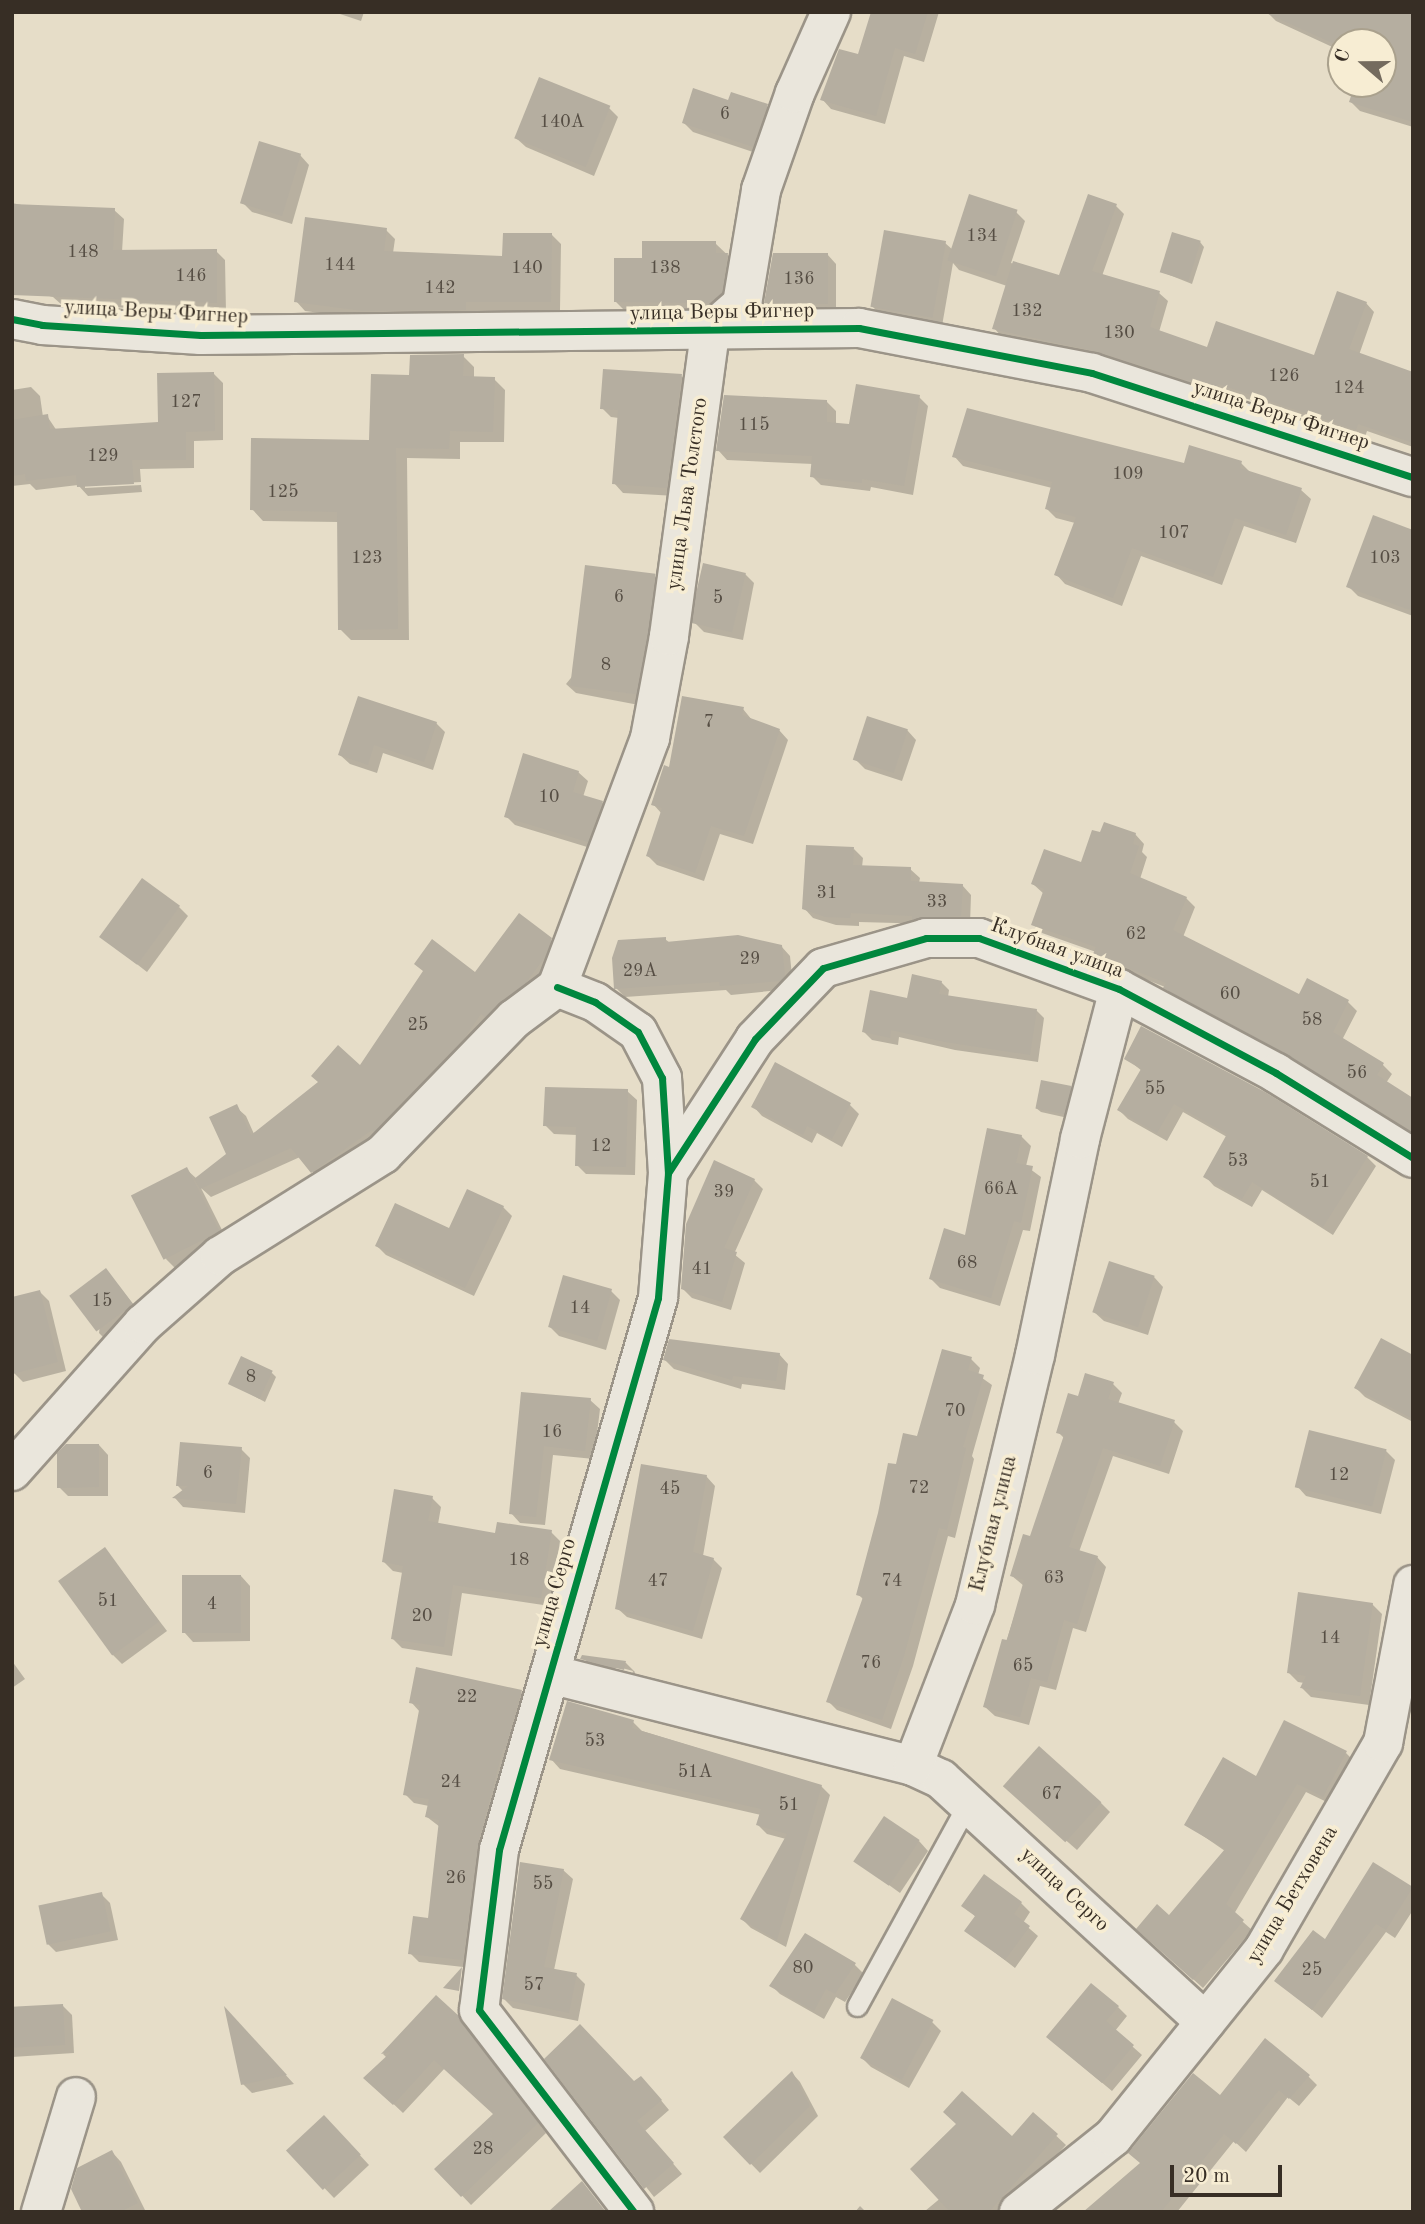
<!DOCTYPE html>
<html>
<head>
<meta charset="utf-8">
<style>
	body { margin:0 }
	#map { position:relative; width:1425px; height:2224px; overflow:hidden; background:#e6ddc8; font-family:"Old Standard TT",serif }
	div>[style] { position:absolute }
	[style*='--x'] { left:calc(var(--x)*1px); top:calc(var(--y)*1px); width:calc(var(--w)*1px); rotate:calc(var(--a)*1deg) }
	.shadow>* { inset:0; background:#0003 }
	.building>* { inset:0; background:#b5aea0; transform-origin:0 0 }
	.roads { filter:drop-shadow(2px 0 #9b9488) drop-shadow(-2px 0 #9b9488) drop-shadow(0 2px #9b9488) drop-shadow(0 -2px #9b9488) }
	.lane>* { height:19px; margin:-9.5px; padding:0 9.5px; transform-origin:9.5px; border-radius:9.5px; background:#eae6dc }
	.street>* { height:38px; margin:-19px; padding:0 19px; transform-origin:19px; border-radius:19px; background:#eae6dc }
	.cycleway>* { height:7px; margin:-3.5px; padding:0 3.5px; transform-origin:3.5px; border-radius:3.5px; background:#00873e }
	span { translate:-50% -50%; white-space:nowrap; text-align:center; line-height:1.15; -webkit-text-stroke:7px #f7edd3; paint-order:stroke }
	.number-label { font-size:18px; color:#564e44 }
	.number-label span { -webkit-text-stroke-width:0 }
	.street-label { font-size:21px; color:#372e25 }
	.frame { position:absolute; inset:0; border:14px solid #372e25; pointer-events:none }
	.north { position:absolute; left:1327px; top:28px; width:70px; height:70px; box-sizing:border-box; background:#f7edd3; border:2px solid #aaa18d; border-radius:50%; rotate:290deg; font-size:19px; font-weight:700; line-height:28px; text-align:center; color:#372e25 }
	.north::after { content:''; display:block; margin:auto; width:24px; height:32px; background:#746b5e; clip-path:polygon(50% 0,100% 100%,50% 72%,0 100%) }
	.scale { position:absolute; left:1170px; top:2165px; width:112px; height:32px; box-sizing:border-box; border:4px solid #372e25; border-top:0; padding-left:9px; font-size:21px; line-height:24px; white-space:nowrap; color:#372e25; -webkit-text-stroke:5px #f7edd3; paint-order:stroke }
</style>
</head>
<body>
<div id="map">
	<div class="shadow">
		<i style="clip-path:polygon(334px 12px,364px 12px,361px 21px)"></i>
		<i style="clip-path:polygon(873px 12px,939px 12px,924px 62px,904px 56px,885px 124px,831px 109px,822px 99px,859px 56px)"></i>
		<i style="clip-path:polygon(1267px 12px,1413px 12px,1413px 127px,1360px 111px,1351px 102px,1356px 84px,1383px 84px,1383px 42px,1341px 42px,1341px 51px,1276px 21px)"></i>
		<i style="clip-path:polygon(729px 102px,767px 106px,776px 115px,762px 155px,693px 132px,684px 123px)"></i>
		<i style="clip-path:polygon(609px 108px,618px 117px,594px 176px,526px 147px,516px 138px)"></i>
		<i style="clip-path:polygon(300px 155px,309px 165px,292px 224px,252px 212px,243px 203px)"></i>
		<i style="clip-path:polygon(12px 203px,26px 206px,114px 210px,124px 219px,122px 252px,216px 251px,225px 260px,226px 312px,62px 305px,53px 297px,12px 286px)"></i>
		<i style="clip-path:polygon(1116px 206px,1124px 214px,1102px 276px,1159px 293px,1168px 301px,1159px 332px,1209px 349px,1315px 357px,1366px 303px,1374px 312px,1359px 355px,1413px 375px,1413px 447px,1367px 431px,1365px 437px,1226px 392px,1224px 397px,1002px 337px,994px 328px,1007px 286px,959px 270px,953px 263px,942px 326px,881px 315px,872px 306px,945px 243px,953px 250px,1016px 212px,1025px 221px,1011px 263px,1060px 277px)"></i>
		<i style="clip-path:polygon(386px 230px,395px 239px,393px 253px,504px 258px,552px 235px,561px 244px,560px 311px,475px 311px,474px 319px,374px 320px,305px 311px,296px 301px)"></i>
		<i style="clip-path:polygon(1200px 242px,1204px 247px,1192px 284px,1162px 272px)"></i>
		<i style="clip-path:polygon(715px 243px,737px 264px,720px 311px,625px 311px,616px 302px,643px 260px)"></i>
		<i style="clip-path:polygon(827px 254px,836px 264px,836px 313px,775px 311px,766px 302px)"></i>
		<i style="clip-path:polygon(463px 356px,474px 367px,474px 378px,494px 379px,505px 390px,504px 442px,460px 442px,460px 459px,407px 458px,409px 640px,351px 640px,340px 629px,338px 522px,263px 521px,252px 509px,371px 442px,411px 377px)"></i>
		<i style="clip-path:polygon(214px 374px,223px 383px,223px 440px,194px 441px,194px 468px,140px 469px,141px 482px,85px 485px,85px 488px,141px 485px,142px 492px,88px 496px,78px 485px,36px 490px,30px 484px,12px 486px,12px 390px,31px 387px,40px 396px,43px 417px,47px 416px,57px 431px,160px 424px)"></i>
		<i style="clip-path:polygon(681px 376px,691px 385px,676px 496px,623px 493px,614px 483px,619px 418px,611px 417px,602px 408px)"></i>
		<i style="clip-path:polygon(919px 397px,928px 406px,913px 495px,871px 487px,870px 491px,821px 485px,812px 476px,813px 464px,727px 460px,718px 450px,827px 402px,836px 411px,836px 424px,851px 426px)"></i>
		<i style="clip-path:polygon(954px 456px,1185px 465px,1241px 463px,1250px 472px,1301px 490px,1311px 499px,1296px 543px,1244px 526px,1222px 585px,1141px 556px,1122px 606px,1065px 584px,1056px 574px,1075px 523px,1056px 518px,1047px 509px,1052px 488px,963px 466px)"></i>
		<i style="clip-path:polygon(1413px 532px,1413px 616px,1358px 596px,1348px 586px)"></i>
		<i style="clip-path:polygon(745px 574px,754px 583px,743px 640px,704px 632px,695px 623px)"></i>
		<i style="clip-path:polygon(654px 576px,664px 585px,644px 706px,576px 693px,566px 684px)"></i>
		<i style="clip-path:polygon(743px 709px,752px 720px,779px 730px,788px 740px,753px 844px,720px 834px,704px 881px,657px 865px,648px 856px,662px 814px,653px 804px,671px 769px)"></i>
		<i style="clip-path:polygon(436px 723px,445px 732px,433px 770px,383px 753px,377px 773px,350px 764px,340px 755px)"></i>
		<i style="clip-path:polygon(907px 730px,916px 740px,902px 781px,865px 769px,855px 759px)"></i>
		<i style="clip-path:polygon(578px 772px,588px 781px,583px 797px,602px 802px,611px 812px,597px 850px,515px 825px,506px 816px)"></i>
		<i style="clip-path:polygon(1135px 834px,1144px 844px,1142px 852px,1147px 857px,1140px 879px,1186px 898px,1195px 907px,1183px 937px,1299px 996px,1348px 1002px,1357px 1011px,1342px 1040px,1383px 1065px,1392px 1074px,1386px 1083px,1413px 1100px,1413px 1134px,1299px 1063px,1174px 997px,1165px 987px,1105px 963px,1096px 952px,1042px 933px,1033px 924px,1044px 894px,1033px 884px,1082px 864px)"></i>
		<i style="clip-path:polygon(854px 849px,863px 858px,862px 867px,910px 869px,920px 878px,919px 883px,962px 885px,971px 895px,970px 925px,859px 922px,859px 926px,836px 925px,813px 918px,804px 908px)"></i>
		<i style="clip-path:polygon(179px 907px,188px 916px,147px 972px,102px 937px)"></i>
		<i style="clip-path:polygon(665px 939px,670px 943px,781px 946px,790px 956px,793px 986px,790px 989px,731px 995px,726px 990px,625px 997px,616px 988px)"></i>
		<i style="clip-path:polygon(551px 940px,560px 949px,554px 966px,384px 1140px,321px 1181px,300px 1157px,211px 1197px,201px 1188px,227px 1240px,175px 1268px,166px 1259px,186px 1169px,197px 1179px,228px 1155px,236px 1107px,246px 1116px,254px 1134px,361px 1068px,476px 974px)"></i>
		<i style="clip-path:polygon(941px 982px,949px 990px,948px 997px,1036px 1010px,1044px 1018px,1038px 1062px,955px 1050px,899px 1037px,898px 1045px,872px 1040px,864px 1032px,908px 1000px)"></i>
		<i style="clip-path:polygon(1126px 1058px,1367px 1157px,1376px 1166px,1333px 1235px,1262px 1190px,1252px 1207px,1214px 1186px,1205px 1176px,1227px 1137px,1183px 1112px,1167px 1141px,1128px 1119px,1119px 1110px,1142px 1071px)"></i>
		<i style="clip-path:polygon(776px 1064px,850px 1105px,859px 1114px,842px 1147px,817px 1133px,812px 1143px,762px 1116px,753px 1106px)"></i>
		<i style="clip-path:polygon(1070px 1088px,1074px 1092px,1068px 1118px,1041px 1112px,1036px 1108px)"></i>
		<i style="clip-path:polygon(627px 1091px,637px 1100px,635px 1175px,586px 1174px,577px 1165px,577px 1135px,554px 1134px,545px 1125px)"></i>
		<i style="clip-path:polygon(1021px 1136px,1031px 1146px,1026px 1166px,1041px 1177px,1030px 1231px,1023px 1230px,1000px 1306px,940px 1288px,931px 1279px,967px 1237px)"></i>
		<i style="clip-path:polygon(754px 1180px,763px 1189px,734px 1254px,745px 1263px,731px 1310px,692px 1298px,682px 1288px)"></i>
		<i style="clip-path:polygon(503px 1207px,512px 1216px,474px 1296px,386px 1255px,377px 1246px,450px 1230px)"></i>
		<i style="clip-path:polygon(106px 1270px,141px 1314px,108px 1342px,99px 1333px)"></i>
		<i style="clip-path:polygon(1154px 1277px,1163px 1287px,1148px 1335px,1104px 1321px,1094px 1312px)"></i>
		<i style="clip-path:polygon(611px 1291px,620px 1300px,606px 1350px,559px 1336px,550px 1327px)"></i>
		<i style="clip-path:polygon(40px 1292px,49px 1301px,66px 1371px,23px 1382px,14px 1373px)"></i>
		<i style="clip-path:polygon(779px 1354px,788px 1364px,785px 1390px,742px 1384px,741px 1389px,674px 1369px,665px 1360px)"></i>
		<i style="clip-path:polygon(1413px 1357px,1413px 1422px,1365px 1397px,1356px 1388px)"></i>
		<i style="clip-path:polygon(971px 1359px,980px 1368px,978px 1375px,992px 1385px,972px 1456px,974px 1459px,955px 1538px,948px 1536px,913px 1666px,891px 1729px,837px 1710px,828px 1701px,864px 1600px,858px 1594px,897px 1466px)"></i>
		<i style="clip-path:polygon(272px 1373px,276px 1377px,265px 1402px,230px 1383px)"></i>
		<i style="clip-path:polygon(1113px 1384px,1122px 1393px,1118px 1404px,1174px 1422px,1183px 1431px,1169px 1474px,1113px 1456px,1079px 1552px,1097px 1557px,1106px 1567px,1086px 1632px,1073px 1628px,1056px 1690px,1040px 1686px,1029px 1725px,995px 1716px,985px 1707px,1024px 1586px,1012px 1576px,1032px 1538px,1065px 1439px,1058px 1432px,1079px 1399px)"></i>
		<i style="clip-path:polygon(523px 1394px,590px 1400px,600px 1409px,594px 1459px,553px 1455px,545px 1525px,520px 1523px,511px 1513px)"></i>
		<i style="clip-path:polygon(99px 1445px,108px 1455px,108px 1496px,68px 1496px,59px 1487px)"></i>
		<i style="clip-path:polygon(241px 1449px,250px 1458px,245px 1513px,183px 1507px,175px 1498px,184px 1492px,178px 1486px)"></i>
		<i style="clip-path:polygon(1386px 1451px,1395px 1460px,1381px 1514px,1306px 1496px,1297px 1486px)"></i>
		<i style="clip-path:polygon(706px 1476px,715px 1486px,703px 1556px,713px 1559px,722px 1568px,702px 1639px,627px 1617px,617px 1608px)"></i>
		<i style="clip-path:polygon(432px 1498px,441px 1507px,438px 1524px,496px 1535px,551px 1532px,560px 1541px,550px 1606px,462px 1593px,452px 1656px,402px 1648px,393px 1639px,403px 1573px,393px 1571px,384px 1562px)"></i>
		<i style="clip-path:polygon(105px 1549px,167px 1631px,122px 1664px,113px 1655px)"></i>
		<i style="clip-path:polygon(241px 1576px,250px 1586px,250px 1641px,193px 1642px,184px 1632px)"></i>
		<i style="clip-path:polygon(1372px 1604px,1382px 1614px,1369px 1705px,1311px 1697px,1302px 1688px,1304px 1683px,1298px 1682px,1289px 1673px)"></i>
		<i style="clip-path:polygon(evenodd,583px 1657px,626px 1663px,635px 1672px,633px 1678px,592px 1668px,583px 1657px,613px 1668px,622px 1668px,633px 1671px,632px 1674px,613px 1668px)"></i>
		<i style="clip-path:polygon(12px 1661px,25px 1679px,12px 1688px)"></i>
		<i style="clip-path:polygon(521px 1692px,531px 1701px,472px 1968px,419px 1962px,410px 1953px,430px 1919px,440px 1827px,427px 1817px,429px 1806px,414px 1803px,405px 1794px,420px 1712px,411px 1702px)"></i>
		<i style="clip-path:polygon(633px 1722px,642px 1731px,821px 1786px,830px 1795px,786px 1947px,751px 1928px,742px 1919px,786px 1839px,767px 1834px,758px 1825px,761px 1815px,560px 1769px,551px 1759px)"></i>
		<i style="clip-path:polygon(1346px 1753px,1355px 1762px,1333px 1805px,1306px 1792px,1234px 1914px,1252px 1930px,1203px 1988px,1147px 1938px,1169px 1917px,1225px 1851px,1186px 1824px,1257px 1779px)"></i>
		<i style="clip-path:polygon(1014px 1795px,1101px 1803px,1110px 1812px,1077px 1850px)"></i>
		<i style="clip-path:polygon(919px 1841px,928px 1851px,900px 1893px,856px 1861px)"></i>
		<i style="clip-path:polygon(563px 1870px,573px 1879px,554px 1970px,576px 1975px,585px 1984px,578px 2021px,513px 2008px,504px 1999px)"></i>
		<i style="clip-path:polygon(1412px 1888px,1413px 1910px,1395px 1938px,1386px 1932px,1322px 2018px,1276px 1980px,1325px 1941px)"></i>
		<i style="clip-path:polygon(101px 1894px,110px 1903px,118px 1940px,56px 1952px,47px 1943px)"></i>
		<i style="clip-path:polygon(1021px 1903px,1030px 1912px,1023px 1923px,1038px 1936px,1015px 1968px,966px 1930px,976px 1917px,964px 1905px)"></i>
		<i style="clip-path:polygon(854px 1964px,864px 1974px,845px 2002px,836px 1997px,824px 2019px,780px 1994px,771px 1985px)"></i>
		<i style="clip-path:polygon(436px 1998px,469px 2029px,546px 2133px,471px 2205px,437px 2169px,495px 2114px,445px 2068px,403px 2113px,366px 2078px,387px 2058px,383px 2054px)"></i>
		<i style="clip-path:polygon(62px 2005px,72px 2015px,74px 2053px,12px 2057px,12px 2009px)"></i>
		<i style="clip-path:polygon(1118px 2007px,1127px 2016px,1115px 2031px,1142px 2055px,1112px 2091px,1058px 2046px)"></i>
		<i style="clip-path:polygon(227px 2011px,294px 2084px,252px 2093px,243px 2084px)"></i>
		<i style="clip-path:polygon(932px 2022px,941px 2031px,909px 2088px,871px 2067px,862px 2058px)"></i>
		<i style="clip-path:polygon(546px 2059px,650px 2087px,669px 2110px,645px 2131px,682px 2174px,654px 2197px)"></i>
		<i style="clip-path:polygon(792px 2073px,800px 2082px,818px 2116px,760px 2173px,725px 2137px)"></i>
		<i style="clip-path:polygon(1308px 2076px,1317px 2085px,1299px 2106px,1288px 2097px,1246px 2152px,1234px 2141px,1177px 2212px,1086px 2212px,1220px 2097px)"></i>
		<i style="clip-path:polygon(1033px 2114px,1066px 2145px,1004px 2212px,925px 2211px,1012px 2139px)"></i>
		<i style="clip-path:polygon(333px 2126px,369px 2165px,334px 2198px,288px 2150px)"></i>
		<i style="clip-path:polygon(112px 2152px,121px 2162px,146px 2212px,84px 2212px)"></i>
		<i style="clip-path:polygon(860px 2206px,866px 2212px,855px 2212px)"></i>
	</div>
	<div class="building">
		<i style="clip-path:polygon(871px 12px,928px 12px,915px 54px,895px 48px,876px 116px,820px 100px,839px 49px,858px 54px)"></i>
		<i style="clip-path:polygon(1264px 12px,1413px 12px,1413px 122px,1349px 102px,1355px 84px,1383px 84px,1383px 42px,1341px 42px,1341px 47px)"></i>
		<i style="left:539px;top:77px;width:77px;height:66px;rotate:22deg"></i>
		<i style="clip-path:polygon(693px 88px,728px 100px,731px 92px,768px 104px,753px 147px,682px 123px)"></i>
		<i style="left:259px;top:141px;width:44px;height:65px;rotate:17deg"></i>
		<i style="left:969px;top:194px;width:51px;height:70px;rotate:18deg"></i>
		<i style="clip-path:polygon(1088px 194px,1117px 204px,1092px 271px,1160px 291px,1150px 327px,1207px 347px,1216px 321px,1314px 355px,1337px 291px,1367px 302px,1349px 349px,1413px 372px,1413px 443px,1358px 424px,1356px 430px,1218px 384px,1216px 390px,1099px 352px,992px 329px,1013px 261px,1059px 275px)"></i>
		<i style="clip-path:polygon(12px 204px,115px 208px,113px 250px,217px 249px,217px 303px,12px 295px)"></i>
		<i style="clip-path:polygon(305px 217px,387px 228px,384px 251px,502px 256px,503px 233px,552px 233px,551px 302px,466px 302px,466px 310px,363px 311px,294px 302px)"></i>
		<i style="left:884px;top:230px;width:63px;height:78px;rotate:10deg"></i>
		<i style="left:1172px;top:232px;width:30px;height:42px;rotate:17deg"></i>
		<i style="clip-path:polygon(642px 241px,716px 241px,716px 253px,728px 253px,722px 293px,710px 303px,614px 302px,614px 258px,642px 258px)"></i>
		<i style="clip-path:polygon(773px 253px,828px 253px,828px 304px,764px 303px)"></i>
		<i style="clip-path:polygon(464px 354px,463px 376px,495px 377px,493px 432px,450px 431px,449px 449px,396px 448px,398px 629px,338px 630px,337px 512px,250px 510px,251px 438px,369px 440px,371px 374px,409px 375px,410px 355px)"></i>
		<i style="clip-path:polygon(603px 369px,682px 374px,667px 488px,612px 484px,618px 410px,600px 409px)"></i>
		<i style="clip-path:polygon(214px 372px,215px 431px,186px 432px,186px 460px,132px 460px,134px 484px,77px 487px,76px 475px,26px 481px,25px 474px,12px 476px,12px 420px,48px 414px,50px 429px,158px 422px,157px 373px)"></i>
		<i style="clip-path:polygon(856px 384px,920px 395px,904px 486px,862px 479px,862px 483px,810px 477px,812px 456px,716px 451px,724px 395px,827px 400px,827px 422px,849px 424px)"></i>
		<i style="clip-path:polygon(967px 408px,1184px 463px,1189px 445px,1242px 461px,1240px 468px,1302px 488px,1286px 535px,1235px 518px,1213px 577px,1132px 548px,1113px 598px,1054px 575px,1076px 517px,1045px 509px,1052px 482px,952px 457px)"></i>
		<i style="clip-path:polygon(1373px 515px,1413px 530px,1413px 611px,1346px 587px)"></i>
		<i style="left:703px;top:563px;width:44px;height:61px;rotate:13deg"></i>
		<i style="left:585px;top:565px;width:71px;height:122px;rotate:7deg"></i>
		<i style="clip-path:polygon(358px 696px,437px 722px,424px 762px,374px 745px,368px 765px,338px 755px)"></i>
		<i style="clip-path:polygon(682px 696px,744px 707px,742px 715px,780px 729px,744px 836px,711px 826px,695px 873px,646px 856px,662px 808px,651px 805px,664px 765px,669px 767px)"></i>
		<i style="left:867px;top:716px;width:43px;height:46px;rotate:18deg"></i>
		<i style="clip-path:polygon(523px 753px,579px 771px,573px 792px,603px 801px,588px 842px,504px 817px)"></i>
		<i style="clip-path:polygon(1104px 822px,1136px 833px,1133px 844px,1139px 846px,1130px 873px,1187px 897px,1173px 930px,1299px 994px,1307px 978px,1349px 1000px,1333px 1032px,1384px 1063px,1377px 1075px,1413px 1098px,1413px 1132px,1286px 1054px,1163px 988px,1166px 983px,1093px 954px,1096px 947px,1031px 925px,1044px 889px,1031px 884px,1044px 849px,1081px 862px,1092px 830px,1100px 832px)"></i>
		<i style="clip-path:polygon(806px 845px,854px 847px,853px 865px,911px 867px,911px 881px,963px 884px,961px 916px,912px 919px,912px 916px,851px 913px,850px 918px,825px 917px,802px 909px)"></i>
		<i style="left:142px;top:878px;width:47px;height:73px;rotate:36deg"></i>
		<i style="clip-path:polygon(519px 913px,552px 938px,545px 957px,525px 984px,485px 1017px,481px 1014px,463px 1040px,374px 1132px,372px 1130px,311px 1173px,291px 1148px,200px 1189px,194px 1179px,226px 1154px,209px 1117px,237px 1104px,251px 1135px,318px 1082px,311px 1076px,338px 1045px,360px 1065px,423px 971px,414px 964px,432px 939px,475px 972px)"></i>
		<i style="clip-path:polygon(738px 935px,782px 945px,785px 976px,781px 981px,720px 986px,719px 982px,614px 989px,612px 958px,618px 940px,666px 937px,666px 942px)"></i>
		<i style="clip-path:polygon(912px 974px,942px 981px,939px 994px,1037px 1009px,1030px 1055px,945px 1042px,891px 1030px,890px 1038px,862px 1032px,870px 990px,907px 998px)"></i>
		<i style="clip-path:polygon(1141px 1026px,1265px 1092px,1368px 1156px,1323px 1227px,1252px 1182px,1242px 1199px,1203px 1177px,1227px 1134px,1174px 1104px,1157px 1133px,1117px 1110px,1141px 1069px,1124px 1059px)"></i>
		<i style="clip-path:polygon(775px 1062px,851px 1103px,832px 1139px,807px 1126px,803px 1135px,751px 1107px)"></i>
		<i style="left:1041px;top:1080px;width:31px;height:29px;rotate:11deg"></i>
		<i style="clip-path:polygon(545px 1087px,628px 1089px,626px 1167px,575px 1166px,576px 1127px,543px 1126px)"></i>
		<i style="clip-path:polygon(987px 1128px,1022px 1135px,1016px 1163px,1033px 1166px,1021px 1223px,1014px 1221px,991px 1298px,929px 1279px,944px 1228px,965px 1235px)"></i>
		<i style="clip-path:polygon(714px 1160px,755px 1179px,724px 1248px,737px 1252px,722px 1302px,681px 1289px,686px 1224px)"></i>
		<i style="left:187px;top:1167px;width:72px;height:63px;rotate:63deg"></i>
		<i style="clip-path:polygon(467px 1189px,504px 1206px,465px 1288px,375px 1246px,395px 1203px,449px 1228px)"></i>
		<i style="left:1109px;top:1261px;width:48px;height:54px;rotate:18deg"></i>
		<i style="left:106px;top:1268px;width:45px;height:46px;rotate:53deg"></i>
		<i style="left:563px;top:1275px;width:51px;height:54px;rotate:16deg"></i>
		<i style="clip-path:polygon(40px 1290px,58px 1362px,12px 1374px,12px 1297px)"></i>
		<i style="clip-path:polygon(1381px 1338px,1413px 1355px,1413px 1419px,1354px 1388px)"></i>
		<i style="clip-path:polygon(669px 1339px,780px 1353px,776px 1381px,733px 1376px,732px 1380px,663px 1360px)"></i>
		<i style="clip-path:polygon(942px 1349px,972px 1357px,968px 1370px,984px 1375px,963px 1447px,966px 1448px,947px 1530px,939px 1528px,904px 1656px,882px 1720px,826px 1702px,863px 1597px,856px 1595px,878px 1513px,888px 1463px,896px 1464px,903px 1433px,917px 1436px)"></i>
		<i style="left:241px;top:1356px;width:35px;height:31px;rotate:25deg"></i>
		<i style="clip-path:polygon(1085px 1373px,1114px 1382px,1108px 1399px,1175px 1420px,1160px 1466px,1103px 1448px,1069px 1547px,1098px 1556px,1077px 1624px,1064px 1620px,1047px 1682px,1031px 1678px,1020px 1717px,983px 1707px,1002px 1639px,1007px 1640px,1024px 1580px,1010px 1576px,1023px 1534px,1030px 1536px,1064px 1435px,1056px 1433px,1068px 1393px,1078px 1396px)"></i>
		<i style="clip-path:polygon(521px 1392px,591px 1398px,585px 1451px,544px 1446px,536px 1517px,509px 1514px)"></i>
		<i style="left:1309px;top:1430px;width:80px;height:59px;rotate:14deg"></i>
		<i style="clip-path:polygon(180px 1442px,242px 1447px,236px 1504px,172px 1498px,188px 1486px,176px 1486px)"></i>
		<i style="clip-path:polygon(66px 1444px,99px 1444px,99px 1487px,57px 1488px,57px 1453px)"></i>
		<i style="clip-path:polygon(641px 1464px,707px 1475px,693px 1552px,714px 1558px,693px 1631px,615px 1609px)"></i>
		<i style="clip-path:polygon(394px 1489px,433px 1496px,428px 1521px,495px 1533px,497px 1522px,552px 1530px,541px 1598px,453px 1585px,444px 1647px,391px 1639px,403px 1566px,382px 1562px)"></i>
		<i style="left:105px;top:1547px;width:92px;height:58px;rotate:54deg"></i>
		<i style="left:182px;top:1575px;width:59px;height:58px"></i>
		<i style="clip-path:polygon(1298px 1592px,1373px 1603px,1360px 1696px,1300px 1688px,1306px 1676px,1287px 1673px)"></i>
		<i style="clip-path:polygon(582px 1655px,626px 1661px,624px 1670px,580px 1659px)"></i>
		<i style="clip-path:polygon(416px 1667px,522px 1690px,505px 1749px,503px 1749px,478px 1844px,463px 1960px,408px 1954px,413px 1916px,428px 1918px,439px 1820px,425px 1817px,429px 1799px,403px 1795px,420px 1705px,409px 1703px)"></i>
		<i style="clip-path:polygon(567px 1701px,634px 1720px,632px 1728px,822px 1785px,777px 1940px,740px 1919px,787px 1834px,756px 1825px,761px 1809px,549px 1760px)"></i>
		<i style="clip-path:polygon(1284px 1720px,1347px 1751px,1323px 1797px,1297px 1784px,1226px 1904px,1244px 1920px,1193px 1980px,1136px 1929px,1157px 1904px,1169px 1915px,1225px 1849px,1184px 1825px,1223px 1757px,1256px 1776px)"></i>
		<i style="left:1039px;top:1746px;width:84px;height:54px;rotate:42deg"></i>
		<i style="left:884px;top:1816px;width:43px;height:55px;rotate:34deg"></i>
		<i style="clip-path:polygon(520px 1862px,564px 1869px,544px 1967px,577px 1973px,569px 2013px,502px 1999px)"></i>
		<i style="clip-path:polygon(1373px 1862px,1413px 1887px,1386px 1930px,1376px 1924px,1312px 2010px,1274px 1981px,1313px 1930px,1325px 1939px)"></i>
		<i style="clip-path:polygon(984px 1874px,1022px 1902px,1014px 1914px,1030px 1926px,1005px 1960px,964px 1931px,975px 1916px,961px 1906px)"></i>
		<i style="left:102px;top:1892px;width:40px;height:65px;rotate:78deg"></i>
		<i style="clip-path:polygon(805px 1933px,856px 1963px,835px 1994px,826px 1989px,814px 2011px,769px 1986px)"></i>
		<i style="clip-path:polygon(462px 1967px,459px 1991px,443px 1988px)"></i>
		<i style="clip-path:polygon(1091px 1983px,1119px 2006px,1106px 2021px,1134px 2045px,1102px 2083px,1046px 2037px)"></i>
		<i style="clip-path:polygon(436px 1995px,460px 2017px,538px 2123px,461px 2197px,434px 2169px,493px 2114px,434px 2060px,393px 2105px,363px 2078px,391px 2052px,381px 2054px)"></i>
		<i style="left:892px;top:1998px;width:47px;height:68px;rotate:28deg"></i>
		<i style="left:63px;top:2004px;width:41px;height:51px;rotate:87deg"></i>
		<i style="clip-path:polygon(224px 2006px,287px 2075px,241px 2085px)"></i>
		<i style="clip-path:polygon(580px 2024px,634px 2081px,641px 2076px,662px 2100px,637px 2121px,674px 2163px,644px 2189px,544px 2059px)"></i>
		<i style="clip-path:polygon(1265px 2038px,1310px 2075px,1289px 2099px,1279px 2090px,1236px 2144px,1224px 2134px,1161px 2212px,1083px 2212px,1140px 2163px,1128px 2153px,1193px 2073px,1220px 2095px)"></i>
		<i style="clip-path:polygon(792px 2071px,810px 2106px,750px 2165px,723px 2137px)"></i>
		<i style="clip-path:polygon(962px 2091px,1012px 2136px,1033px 2112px,1058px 2134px,989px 2212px,950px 2212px,910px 2169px,956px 2124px,943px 2112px)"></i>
		<i style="left:324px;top:2115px;width:54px;height:52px;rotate:47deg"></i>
		<i style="clip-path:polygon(112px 2150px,138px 2203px,120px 2212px,82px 2212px,71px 2189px,77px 2168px)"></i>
		<i style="clip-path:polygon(582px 2181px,606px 2212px,548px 2212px)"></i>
	</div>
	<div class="roads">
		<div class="lane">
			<i style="--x:857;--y:2006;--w:231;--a:-61.3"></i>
		</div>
		<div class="street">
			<i style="--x:12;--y:319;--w:31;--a:11"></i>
			<i style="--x:42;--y:325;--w:159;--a:3.6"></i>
			<i style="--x:201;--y:335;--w:658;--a:-0.61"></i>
			<i style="--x:859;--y:328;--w:237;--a:10.9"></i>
			<i style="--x:1092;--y:373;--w:337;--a:18"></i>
			<i style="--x:557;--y:987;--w:41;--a:21.5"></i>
			<i style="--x:595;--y:1002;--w:52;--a:34.9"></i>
			<i style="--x:638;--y:1032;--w:52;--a:62.4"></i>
			<i style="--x:662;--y:1078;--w:95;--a:86.4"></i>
			<i style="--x:668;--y:1173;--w:125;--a:94.6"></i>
			<i style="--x:658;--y:1298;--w:574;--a:106.07"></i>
			<i style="--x:499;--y:1850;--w:161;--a:97.1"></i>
			<i style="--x:479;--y:2010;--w:255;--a:52.5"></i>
			<i style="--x:557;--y:987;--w:266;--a:-69.5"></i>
			<i style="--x:650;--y:738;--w:104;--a:-79.4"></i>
			<i style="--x:669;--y:636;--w:307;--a:-82.3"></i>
			<i style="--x:710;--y:332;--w:43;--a:-41.2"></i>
			<i style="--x:742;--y:304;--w:116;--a:-80.5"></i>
			<i style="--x:761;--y:190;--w:103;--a:-70.7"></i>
			<i style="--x:795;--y:93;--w:89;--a:-66"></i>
			<i style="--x:668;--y:1173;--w:160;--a:-57"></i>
			<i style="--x:755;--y:1039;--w:98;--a:-46.2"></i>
			<i style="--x:823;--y:968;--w:107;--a:-16.2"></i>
			<i style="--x:926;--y:938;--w:53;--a:0"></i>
			<i style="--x:979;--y:938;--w:149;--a:20"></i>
			<i style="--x:1119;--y:989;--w:178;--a:28.1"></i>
			<i style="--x:1276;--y:1073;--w:161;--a:31.8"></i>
			<i style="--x:12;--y:1471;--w:197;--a:-48.3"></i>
			<i style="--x:143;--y:1324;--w:103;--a:-41.4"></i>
			<i style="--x:220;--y:1256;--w:192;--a:-32"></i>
			<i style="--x:383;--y:1154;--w:188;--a:-45.9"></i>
			<i style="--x:514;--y:1019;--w:54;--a:-36.7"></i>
			<i style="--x:550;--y:1674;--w:374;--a:14.2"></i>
			<i style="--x:913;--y:1766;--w:31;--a:25"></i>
			<i style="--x:941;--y:1779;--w:359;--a:42.6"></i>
			<i style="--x:913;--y:1766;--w:173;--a:-68.9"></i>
			<i style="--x:975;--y:1605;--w:257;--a:-76.5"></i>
			<i style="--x:1035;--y:1355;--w:221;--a:-78.2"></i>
			<i style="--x:1080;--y:1139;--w:155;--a:-75.4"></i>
			<i style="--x:41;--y:2212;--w:120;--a:-73.1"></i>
			<i style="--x:1019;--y:2212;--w:120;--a:-38.6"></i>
			<i style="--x:1113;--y:2137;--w:241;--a:-51.2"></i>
			<i style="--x:1264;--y:1949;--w:238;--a:-60"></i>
			<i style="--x:1383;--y:1743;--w:161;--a:-79.2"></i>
		</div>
	</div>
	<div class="cycleway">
		<i style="--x:12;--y:319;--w:31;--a:11"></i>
		<i style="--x:42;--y:325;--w:159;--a:3.6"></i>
		<i style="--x:201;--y:335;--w:658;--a:-0.61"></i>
		<i style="--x:859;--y:328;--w:237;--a:10.9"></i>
		<i style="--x:1092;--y:373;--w:337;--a:18"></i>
		<i style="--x:557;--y:987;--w:41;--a:21.5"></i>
		<i style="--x:595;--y:1002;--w:52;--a:34.9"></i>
		<i style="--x:638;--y:1032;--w:52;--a:62.4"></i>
		<i style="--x:662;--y:1078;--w:95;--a:86.4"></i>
		<i style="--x:668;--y:1173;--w:125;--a:94.6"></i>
		<i style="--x:658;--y:1298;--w:574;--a:106.07"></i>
		<i style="--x:499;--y:1850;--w:161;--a:97.1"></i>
		<i style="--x:479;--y:2010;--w:255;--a:52.5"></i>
		<i style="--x:668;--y:1173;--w:160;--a:-57"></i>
		<i style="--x:755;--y:1039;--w:98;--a:-46.2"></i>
		<i style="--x:823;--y:968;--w:107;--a:-16.2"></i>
		<i style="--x:926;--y:938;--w:53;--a:0"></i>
		<i style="--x:979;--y:938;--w:149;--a:20"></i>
		<i style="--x:1119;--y:989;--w:178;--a:28.1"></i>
		<i style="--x:1276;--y:1073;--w:161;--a:31.8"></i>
	</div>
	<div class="number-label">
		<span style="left:725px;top:114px">6</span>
		<span style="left:562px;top:122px">140А</span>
		<span style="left:982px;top:236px">134</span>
		<span style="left:83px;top:252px">148</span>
		<span style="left:340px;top:265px">144</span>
		<span style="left:527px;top:268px">140</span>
		<span style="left:665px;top:268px">138</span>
		<span style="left:191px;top:276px">146</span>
		<span style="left:799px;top:279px">136</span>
		<span style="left:440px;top:288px">142</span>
		<span style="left:1027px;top:311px">132</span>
		<span style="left:1119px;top:333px">130</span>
		<span style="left:1284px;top:376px">126</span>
		<span style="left:1349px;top:388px">124</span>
		<span style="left:186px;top:402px">127</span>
		<span style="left:754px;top:425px">115</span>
		<span style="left:103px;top:456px">129</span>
		<span style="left:1128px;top:474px">109</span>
		<span style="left:283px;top:492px">125</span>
		<span style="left:1174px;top:533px">107</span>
		<span style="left:367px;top:558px">123</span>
		<span style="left:1385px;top:558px">103</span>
		<span style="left:619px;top:597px">6</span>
		<span style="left:718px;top:598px">5</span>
		<span style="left:606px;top:665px">8</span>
		<span style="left:709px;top:722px">7</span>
		<span style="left:549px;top:797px">10</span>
		<span style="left:827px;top:893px">31</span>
		<span style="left:937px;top:902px">33</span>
		<span style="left:1136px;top:934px">62</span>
		<span style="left:750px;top:959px">29</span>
		<span style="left:640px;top:971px">29А</span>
		<span style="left:1230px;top:994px">60</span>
		<span style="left:1312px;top:1020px">58</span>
		<span style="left:418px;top:1025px">25</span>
		<span style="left:1357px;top:1073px">56</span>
		<span style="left:1155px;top:1089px">55</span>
		<span style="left:601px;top:1146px">12</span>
		<span style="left:1238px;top:1161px">53</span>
		<span style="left:1320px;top:1182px">51</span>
		<span style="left:1001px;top:1189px">66А</span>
		<span style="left:724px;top:1192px">39</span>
		<span style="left:967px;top:1263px">68</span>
		<span style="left:702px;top:1269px">41</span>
		<span style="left:102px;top:1301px">15</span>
		<span style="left:580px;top:1308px">14</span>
		<span style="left:251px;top:1377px">8</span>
		<span style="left:955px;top:1411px">70</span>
		<span style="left:552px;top:1432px">16</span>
		<span style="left:208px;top:1473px">6</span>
		<span style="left:1339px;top:1475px">12</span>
		<span style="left:919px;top:1488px">72</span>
		<span style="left:670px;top:1489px">45</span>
		<span style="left:519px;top:1560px">18</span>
		<span style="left:1054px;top:1578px">63</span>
		<span style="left:658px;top:1581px">47</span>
		<span style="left:892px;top:1581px">74</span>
		<span style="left:108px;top:1601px">51</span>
		<span style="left:212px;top:1604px">4</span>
		<span style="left:422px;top:1616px">20</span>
		<span style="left:1330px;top:1638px">14</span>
		<span style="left:871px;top:1663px">76</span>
		<span style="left:1023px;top:1666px">65</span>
		<span style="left:467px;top:1697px">22</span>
		<span style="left:595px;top:1741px">53</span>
		<span style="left:695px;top:1772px">51А</span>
		<span style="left:451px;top:1782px">24</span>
		<span style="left:1052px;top:1794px">67</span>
		<span style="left:789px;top:1805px">51</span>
		<span style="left:456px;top:1878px">26</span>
		<span style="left:543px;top:1884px">55</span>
		<span style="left:803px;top:1968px">80</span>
		<span style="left:1312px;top:1970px">25</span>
		<span style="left:534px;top:1985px">57</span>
		<span style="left:483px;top:2149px">28</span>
	</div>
	<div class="street-label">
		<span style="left:156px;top:313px;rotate:3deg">улица Веры Фигнер</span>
		<span style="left:722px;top:313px;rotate:-1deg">улица Веры Фигнер</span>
		<span style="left:1281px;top:416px;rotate:18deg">улица Веры Фигнер</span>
		<span style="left:688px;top:494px;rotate:-82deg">улица Льва Толстого</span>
		<span style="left:1057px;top:949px;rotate:20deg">Клубная улица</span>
		<span style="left:994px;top:1524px;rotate:-76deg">Клубная улица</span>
		<span style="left:555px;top:1593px;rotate:-74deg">улица Серго</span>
		<span style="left:1064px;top:1890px;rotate:43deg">улица Серго</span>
		<span style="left:1293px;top:1895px;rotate:-59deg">улица Бетховена</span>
	</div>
	<div class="frame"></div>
	<div class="north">С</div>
	<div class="scale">20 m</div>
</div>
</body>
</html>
